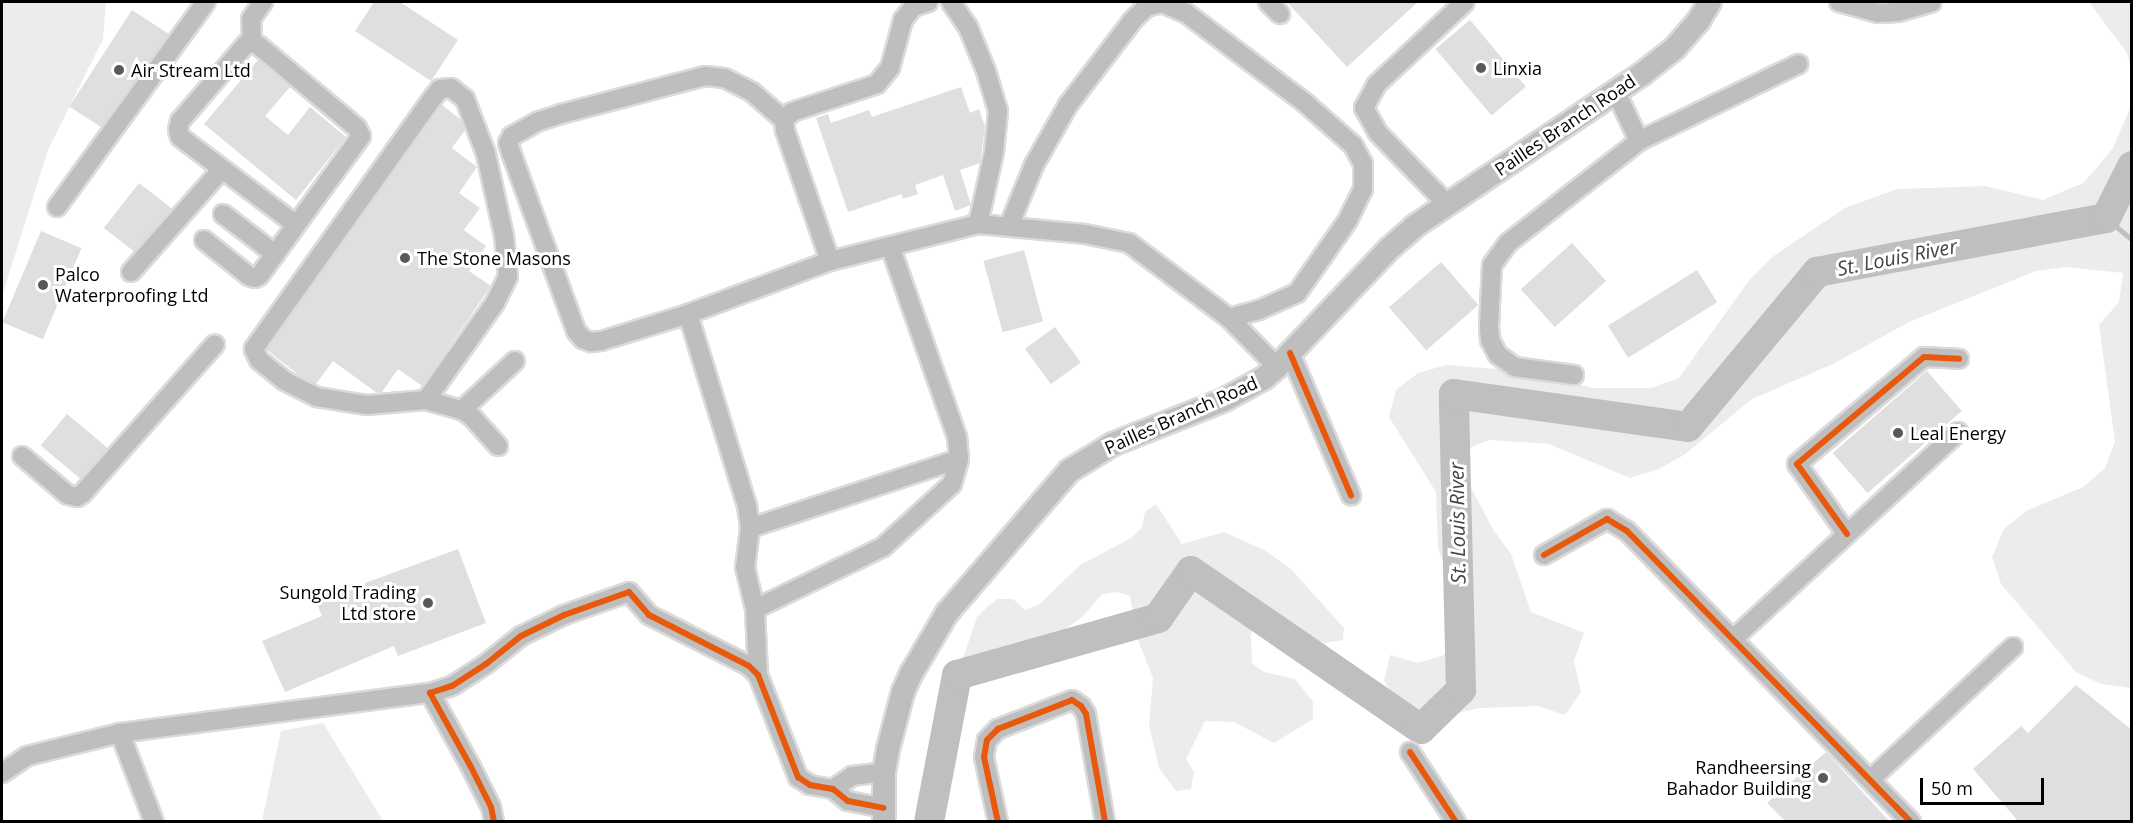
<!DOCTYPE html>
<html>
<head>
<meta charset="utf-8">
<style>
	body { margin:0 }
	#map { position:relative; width:2133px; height:823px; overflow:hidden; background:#fff; font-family:"Open Sans",sans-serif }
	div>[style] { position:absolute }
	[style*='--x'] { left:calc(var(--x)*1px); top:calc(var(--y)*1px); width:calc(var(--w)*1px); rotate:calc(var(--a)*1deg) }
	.green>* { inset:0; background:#ececec }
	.stream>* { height:5px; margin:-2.5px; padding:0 2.5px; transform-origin:2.5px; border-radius:2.5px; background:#bfbfbf }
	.river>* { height:30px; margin:-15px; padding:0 15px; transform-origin:15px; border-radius:15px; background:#bfbfbf }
	.building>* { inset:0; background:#dfdfdf; transform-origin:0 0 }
	.roads { filter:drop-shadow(2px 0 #dbdbdb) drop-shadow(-2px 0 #dbdbdb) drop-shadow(0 2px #dbdbdb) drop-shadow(0 -2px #dbdbdb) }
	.minor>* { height:18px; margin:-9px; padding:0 9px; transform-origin:9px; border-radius:9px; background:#bebebe }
	.major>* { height:22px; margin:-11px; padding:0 11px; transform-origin:11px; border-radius:11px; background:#bebebe }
	.cycleway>* { height:6px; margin:-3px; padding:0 3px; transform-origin:3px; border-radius:3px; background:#e8590c }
	.dots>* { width:16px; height:16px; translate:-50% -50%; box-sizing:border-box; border:3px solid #fff; border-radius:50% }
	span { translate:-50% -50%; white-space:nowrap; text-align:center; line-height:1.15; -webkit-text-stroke:6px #fff; paint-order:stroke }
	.poi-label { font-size:18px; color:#000 }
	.left { translate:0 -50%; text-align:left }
	.right { translate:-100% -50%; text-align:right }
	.street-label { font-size:18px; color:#000 }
	.water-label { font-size:20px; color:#444; font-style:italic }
	.frame { position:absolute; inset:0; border:3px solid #000; pointer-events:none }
	.scale { position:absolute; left:1920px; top:778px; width:124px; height:27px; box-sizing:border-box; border:3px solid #000; border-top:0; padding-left:8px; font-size:18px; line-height:21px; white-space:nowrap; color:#000; -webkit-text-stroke:4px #fff; paint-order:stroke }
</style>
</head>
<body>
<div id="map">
	<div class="green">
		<i style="clip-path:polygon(2px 2px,106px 2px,103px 39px,48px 150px,2px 296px)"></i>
		<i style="clip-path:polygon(2089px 2px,2131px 2px,2131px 69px,2127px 53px)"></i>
		<i style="clip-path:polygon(2131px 106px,2131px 688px,2101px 684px,2076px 672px,2001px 584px,1992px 557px,2004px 529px,2026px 511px,2083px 487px,2105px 468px,2115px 442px,2099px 325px,2119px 302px,2123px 273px,2066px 267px,2036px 271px,1909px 322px,1833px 364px,1752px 399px,1684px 455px,1659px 469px,1630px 478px,1549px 444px,1489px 440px,1464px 450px,1467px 480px,1494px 531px,1511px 554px,1531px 612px,1584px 633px,1574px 661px,1581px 692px,1565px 715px,1538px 706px,1480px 708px,1424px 720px,1400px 704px,1384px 681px,1390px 655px,1418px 663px,1444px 655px,1461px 632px,1458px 603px,1438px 548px,1436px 492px,1389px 417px,1396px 390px,1418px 373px,1446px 365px,1534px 372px,1592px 388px,1652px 388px,1679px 378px,1750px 279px,1772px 257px,1845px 208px,1897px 189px,1985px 186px,2043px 200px,2083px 183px,2093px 172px,2113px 148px)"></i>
		<i style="clip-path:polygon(1156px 504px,1182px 544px,1224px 532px,1266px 551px,1292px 570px,1344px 628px,1343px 640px,1325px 643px,1258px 620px,1251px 634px,1252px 663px,1264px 672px,1295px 679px,1313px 702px,1313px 719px,1274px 743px,1234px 722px,1205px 721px,1186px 759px,1194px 772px,1191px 789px,1176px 791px,1159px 768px,1149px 725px,1153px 678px,1137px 638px,1130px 596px,1117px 592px,1102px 594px,1083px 616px,1000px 678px,963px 658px,977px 617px,987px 607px,998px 599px,1013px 599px,1025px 610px,1040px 604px,1080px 565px,1131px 538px,1142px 528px,1145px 512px)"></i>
		<i style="clip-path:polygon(323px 723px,383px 821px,262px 821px,281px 731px)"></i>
	</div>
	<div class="stream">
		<i style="--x:2106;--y:218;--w:34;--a:40"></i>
	</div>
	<div class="river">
		<i style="--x:929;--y:822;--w:150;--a:-79.2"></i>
		<i style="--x:957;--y:675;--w:209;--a:-15.8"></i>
		<i style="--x:1158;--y:618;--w:57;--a:-54.9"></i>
		<i style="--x:1191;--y:571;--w:279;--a:34.5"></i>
		<i style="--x:1421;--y:729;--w:56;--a:-44.3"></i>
		<i style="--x:1461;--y:690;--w:296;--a:-91.4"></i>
		<i style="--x:1454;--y:394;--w:236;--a:8"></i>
		<i style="--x:1688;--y:427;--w:202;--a:-50.2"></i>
		<i style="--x:1817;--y:272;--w:294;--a:-10.6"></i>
		<i style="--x:2106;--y:218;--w:58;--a:-63.4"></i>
	</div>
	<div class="building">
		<i style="clip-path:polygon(374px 2px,400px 2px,458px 40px,431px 81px,355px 31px)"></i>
		<i style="clip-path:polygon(1287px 2px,1418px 2px,1347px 67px)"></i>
		<i style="left:132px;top:10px;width:44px;height:115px;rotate:33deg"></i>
		<i style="left:1470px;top:20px;width:87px;height:45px;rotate:50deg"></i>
		<i style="clip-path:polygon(258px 60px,290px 87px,265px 116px,288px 135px,310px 107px,346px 137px,296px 200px,204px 124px)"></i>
		<i style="clip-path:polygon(961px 87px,970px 113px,979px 109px,985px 127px,980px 163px,960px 170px,971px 205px,955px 211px,943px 175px,915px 185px,918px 194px,903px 199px,902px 194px,848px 212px,816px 118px,828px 114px,831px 123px,869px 110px,872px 117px)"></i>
		<i style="clip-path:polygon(442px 105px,460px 119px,465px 130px,452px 148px,477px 167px,459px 193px,480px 208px,464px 230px,486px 246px,469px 271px,491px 286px,422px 386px,398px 369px,382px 392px,377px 393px,333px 361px,316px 384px,300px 376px,267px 350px)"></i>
		<i style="left:139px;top:183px;width:42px;height:57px;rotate:38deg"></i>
		<i style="left:41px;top:231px;width:44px;height:99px;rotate:23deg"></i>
		<i style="left:1572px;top:243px;width:51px;height:69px;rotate:48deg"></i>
		<i style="left:1024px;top:250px;width:74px;height:42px;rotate:75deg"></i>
		<i style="left:1441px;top:262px;width:57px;height:69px;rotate:49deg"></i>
		<i style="left:1697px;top:270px;width:38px;height:105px;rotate:58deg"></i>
		<i style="left:1055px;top:327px;width:44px;height:37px;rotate:54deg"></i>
		<i style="left:1927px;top:371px;width:53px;height:125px;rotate:49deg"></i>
		<i style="left:67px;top:414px;width:53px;height:41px;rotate:40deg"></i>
		<i style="clip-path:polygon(458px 549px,486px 623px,398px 656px,394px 646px,285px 692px,262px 641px,322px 616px,316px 601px)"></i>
		<i style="clip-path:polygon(2076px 685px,2132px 730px,2132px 822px,2019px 822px,1973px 769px,2021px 726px,2028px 733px)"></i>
		<i style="clip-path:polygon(1826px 752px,1890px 822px,1786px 822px,1767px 803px)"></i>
	</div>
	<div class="roads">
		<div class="minor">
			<i style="--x:951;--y:2;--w:30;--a:56"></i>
			<i style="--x:968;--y:27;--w:48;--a:67.8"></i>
			<i style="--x:986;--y:71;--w:42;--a:73.3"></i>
			<i style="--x:998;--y:111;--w:41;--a:95.6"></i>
			<i style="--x:994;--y:152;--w:74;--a:102.5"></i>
			<i style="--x:1268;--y:2;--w:17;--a:45"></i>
			<i style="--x:1839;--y:2;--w:41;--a:15.8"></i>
			<i style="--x:1878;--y:13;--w:20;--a:-3"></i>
			<i style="--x:1898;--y:12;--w:35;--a:-16"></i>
			<i style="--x:252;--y:42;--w:23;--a:-92"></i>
			<i style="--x:251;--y:19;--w:21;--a:-55"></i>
			<i style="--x:1616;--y:92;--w:54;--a:64.9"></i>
			<i style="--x:784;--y:120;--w:43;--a:-138.8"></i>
			<i style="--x:752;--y:92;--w:31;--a:-153"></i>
			<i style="--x:724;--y:78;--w:19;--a:-174"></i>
			<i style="--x:705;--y:76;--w:149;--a:165.2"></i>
			<i style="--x:561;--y:114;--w:25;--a:162"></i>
			<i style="--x:537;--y:122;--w:29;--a:151"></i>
			<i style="--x:512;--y:136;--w:8;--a:120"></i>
			<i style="--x:508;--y:143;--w:13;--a:72"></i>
			<i style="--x:512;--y:155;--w:187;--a:70"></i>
			<i style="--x:576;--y:331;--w:11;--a:49"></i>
			<i style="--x:583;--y:339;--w:9;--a:21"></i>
			<i style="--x:591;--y:342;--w:10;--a:-6"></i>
			<i style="--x:601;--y:341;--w:91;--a:-17.2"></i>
			<i style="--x:688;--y:314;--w:152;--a:-20.5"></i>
			<i style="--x:830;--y:261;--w:153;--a:-14"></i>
			<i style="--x:978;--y:224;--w:107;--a:5.3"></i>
			<i style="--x:1085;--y:234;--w:45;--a:11.6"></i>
			<i style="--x:1129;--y:243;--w:125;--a:36.9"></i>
			<i style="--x:1229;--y:318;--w:69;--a:45.6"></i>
			<i style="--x:1447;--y:204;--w:99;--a:-134.2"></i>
			<i style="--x:1378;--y:133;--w:29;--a:-119"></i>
			<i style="--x:1364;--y:108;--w:27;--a:-62"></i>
			<i style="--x:1377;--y:84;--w:120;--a:-43"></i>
			<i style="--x:57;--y:207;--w:253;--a:-54"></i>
			<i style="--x:223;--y:214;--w:66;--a:37.6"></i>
			<i style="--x:1009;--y:226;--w:66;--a:-67.7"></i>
			<i style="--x:1034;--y:165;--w:69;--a:-60.5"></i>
			<i style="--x:1068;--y:105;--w:107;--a:-52.6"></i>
			<i style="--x:1133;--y:20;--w:18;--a:-45"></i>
			<i style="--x:1146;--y:7;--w:16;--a:-14"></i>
			<i style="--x:1162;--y:3;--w:26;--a:23"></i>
			<i style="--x:1186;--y:13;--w:148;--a:37"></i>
			<i style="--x:1304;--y:102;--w:65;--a:41.3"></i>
			<i style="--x:1353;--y:145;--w:21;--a:62"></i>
			<i style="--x:1363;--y:164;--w:25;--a:90"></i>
			<i style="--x:1363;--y:189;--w:34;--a:116"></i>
			<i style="--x:1348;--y:220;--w:89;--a:124.9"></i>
			<i style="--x:1297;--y:293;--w:42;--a:155.9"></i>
			<i style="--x:1259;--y:310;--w:31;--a:165"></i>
			<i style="--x:204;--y:240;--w:58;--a:38.7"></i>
			<i style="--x:249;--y:276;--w:6;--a:18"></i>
			<i style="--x:255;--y:278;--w:4;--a:-27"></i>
			<i style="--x:259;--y:276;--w:173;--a:-53.9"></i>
			<i style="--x:361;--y:136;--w:9;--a:-117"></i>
			<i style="--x:357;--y:128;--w:129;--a:-140"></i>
			<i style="--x:258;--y:45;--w:10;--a:-163"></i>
			<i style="--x:248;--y:42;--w:104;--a:130.7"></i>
			<i style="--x:180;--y:121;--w:9;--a:103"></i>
			<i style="--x:178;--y:130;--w:7;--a:74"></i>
			<i style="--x:180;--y:137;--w:144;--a:37.1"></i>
			<i style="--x:830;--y:261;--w:139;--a:-109"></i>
			<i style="--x:785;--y:130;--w:10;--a:-96"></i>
			<i style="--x:784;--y:120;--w:11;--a:-45"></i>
			<i style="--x:792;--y:112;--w:89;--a:-18.2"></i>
			<i style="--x:877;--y:84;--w:21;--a:-51"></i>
			<i style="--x:890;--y:68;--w:50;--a:-74.8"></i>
			<i style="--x:903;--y:20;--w:16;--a:-52"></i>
			<i style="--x:913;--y:7;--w:16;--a:-18"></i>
			<i style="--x:131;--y:272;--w:137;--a:-48.5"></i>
			<i style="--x:688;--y:314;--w:201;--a:72.9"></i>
			<i style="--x:747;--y:506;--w:22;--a:82"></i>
			<i style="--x:750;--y:528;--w:39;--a:97"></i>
			<i style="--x:745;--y:567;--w:43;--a:76.6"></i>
			<i style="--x:1290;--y:353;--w:155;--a:66.8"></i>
			<i style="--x:1574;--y:375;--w:60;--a:-172.3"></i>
			<i style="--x:1515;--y:367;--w:21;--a:-145"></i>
			<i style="--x:1498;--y:355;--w:17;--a:-118"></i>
			<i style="--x:1490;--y:340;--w:14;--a:-94"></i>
			<i style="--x:1489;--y:326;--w:61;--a:-87.2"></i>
			<i style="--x:1492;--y:265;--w:27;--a:-54"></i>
			<i style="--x:1508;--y:243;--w:166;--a:-37.9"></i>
			<i style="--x:1639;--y:141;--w:177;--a:-25.8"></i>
			<i style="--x:426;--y:400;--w:119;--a:-54.6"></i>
			<i style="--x:495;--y:303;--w:30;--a:-64"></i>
			<i style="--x:508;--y:276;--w:40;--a:-95.7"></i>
			<i style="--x:504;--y:236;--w:84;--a:-102.4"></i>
			<i style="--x:486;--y:154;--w:59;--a:-110.9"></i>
			<i style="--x:465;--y:99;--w:18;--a:-142"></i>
			<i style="--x:451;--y:88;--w:11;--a:175"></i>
			<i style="--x:440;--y:89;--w:13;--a:129"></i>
			<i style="--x:432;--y:99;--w:307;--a:125.5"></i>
			<i style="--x:254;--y:349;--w:12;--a:66"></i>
			<i style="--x:259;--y:360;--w:33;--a:39"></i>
			<i style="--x:285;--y:381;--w:36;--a:27"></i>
			<i style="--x:317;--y:397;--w:51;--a:9.1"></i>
			<i style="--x:367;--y:405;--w:59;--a:-4.8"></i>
			<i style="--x:426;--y:400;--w:37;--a:16"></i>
			<i style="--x:462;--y:410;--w:12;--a:35"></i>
			<i style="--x:472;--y:417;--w:39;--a:48"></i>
			<i style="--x:462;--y:410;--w:72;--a:-42.8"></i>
			<i style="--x:22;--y:456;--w:60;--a:40.3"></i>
			<i style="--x:68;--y:495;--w:9;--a:13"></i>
			<i style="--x:77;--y:497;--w:6;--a:-31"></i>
			<i style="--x:82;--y:494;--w:200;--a:-48.4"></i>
			<i style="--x:750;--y:528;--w:220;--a:-18.3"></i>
			<i style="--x:1847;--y:534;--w:86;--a:-125.5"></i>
			<i style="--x:1797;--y:464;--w:166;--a:-40.1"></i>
			<i style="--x:1924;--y:357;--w:35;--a:3"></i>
			<i style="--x:1544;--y:555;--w:73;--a:-29.7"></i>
			<i style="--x:1607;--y:519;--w:23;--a:31"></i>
			<i style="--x:1627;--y:531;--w:407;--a:45.7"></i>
			<i style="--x:1733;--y:639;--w:306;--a:-42.6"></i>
			<i style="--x:758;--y:675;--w:66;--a:-92.6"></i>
			<i style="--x:755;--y:609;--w:142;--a:-25.8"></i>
			<i style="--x:883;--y:547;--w:93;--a:-42.4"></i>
			<i style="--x:952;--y:484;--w:26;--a:-74"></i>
			<i style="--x:959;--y:459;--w:22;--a:-95"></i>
			<i style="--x:957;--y:437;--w:202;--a:-109.3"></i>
			<i style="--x:120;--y:733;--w:95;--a:69.1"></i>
			<i style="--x:1410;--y:752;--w:84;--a:56.7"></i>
			<i style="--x:2;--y:773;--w:30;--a:-34"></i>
			<i style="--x:27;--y:756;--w:96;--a:-13.9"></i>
			<i style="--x:120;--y:733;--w:313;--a:-7.4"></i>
			<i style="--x:1871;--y:779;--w:194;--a:-42.9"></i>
			<i style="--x:833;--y:789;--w:23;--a:-34"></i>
			<i style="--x:852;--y:776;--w:32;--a:-7"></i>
			<i style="--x:494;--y:822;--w:15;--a:-101"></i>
			<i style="--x:491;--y:807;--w:45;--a:-116.6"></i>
			<i style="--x:471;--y:767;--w:85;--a:-119"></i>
			<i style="--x:430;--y:693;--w:23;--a:-18"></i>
			<i style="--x:452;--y:686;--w:40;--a:-32.9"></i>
			<i style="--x:486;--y:664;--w:45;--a:-38.7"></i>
			<i style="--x:521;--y:636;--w:48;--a:-26"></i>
			<i style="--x:564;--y:615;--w:69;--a:-19.5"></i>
			<i style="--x:629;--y:592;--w:30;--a:49"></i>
			<i style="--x:649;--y:615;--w:112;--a:27"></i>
			<i style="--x:749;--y:666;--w:13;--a:45"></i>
			<i style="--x:758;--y:675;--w:110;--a:68.6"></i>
			<i style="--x:798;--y:777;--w:14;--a:34"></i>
			<i style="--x:810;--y:785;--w:23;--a:10"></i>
			<i style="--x:833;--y:789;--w:19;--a:39"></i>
			<i style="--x:848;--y:801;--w:36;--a:11"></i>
			<i style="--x:998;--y:822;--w:66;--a:-102.2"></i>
			<i style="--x:984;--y:757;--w:17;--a:-80"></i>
			<i style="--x:987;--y:740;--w:16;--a:-45"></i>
			<i style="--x:998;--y:729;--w:79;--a:-21.4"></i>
			<i style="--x:1072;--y:700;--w:11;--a:34"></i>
			<i style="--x:1081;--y:706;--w:9;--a:58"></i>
			<i style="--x:1086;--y:714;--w:110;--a:80"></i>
		</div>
		<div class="major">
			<i style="--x:884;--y:822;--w:50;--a:-90"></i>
			<i style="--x:884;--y:772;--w:23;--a:-80"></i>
			<i style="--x:888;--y:749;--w:59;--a:-75.3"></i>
			<i style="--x:903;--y:692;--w:20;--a:-66"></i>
			<i style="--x:911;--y:674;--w:71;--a:-59.5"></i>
			<i style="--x:947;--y:613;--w:187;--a:-49.3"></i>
			<i style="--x:1069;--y:471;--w:52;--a:-31.5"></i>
			<i style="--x:1113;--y:444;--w:119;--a:-21.6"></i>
			<i style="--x:1224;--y:400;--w:46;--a:-28.8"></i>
			<i style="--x:1264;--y:378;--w:17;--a:-40"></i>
			<i style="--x:1277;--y:367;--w:164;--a:-46.5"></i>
			<i style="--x:1390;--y:248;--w:33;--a:-41"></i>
			<i style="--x:1415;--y:226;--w:273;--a:-33.8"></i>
			<i style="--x:1642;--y:74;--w:42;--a:-38.2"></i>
			<i style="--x:1675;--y:48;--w:37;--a:-49"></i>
			<i style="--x:1699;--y:20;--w:21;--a:-59"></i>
		</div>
	</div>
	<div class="cycleway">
		<i style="--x:1290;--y:353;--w:155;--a:66.8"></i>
		<i style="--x:1847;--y:534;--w:86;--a:-125.5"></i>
		<i style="--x:1797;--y:464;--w:166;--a:-40.1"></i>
		<i style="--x:1924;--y:357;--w:35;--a:3"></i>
		<i style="--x:1544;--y:555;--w:73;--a:-29.7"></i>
		<i style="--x:1607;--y:519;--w:23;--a:31"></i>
		<i style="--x:1627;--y:531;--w:407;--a:45.7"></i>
		<i style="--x:1410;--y:752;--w:84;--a:56.7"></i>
		<i style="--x:494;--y:822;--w:15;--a:-101"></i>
		<i style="--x:491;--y:807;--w:45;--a:-116.6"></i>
		<i style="--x:471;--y:767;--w:85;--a:-119"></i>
		<i style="--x:430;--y:693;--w:23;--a:-18"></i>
		<i style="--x:452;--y:686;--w:40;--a:-32.9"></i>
		<i style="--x:486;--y:664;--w:45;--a:-38.7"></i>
		<i style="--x:521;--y:636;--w:48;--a:-26"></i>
		<i style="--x:564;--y:615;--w:69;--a:-19.5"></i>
		<i style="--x:629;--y:592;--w:30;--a:49"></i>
		<i style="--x:649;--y:615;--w:112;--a:27"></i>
		<i style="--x:749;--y:666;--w:13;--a:45"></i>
		<i style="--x:758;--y:675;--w:110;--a:68.6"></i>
		<i style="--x:798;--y:777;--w:14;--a:34"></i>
		<i style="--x:810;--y:785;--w:23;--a:10"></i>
		<i style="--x:833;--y:789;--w:19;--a:39"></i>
		<i style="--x:848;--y:801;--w:36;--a:11"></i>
		<i style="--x:998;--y:822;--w:66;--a:-102.2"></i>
		<i style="--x:984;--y:757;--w:17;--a:-80"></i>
		<i style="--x:987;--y:740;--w:16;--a:-45"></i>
		<i style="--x:998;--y:729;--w:79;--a:-21.4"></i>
		<i style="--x:1072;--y:700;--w:11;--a:34"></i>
		<i style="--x:1081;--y:706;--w:9;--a:58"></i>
		<i style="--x:1086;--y:714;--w:110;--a:80"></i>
	</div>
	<div class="dots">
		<i style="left:1481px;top:68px;background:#595959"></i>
		<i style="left:119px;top:70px;background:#595959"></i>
		<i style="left:405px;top:258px;background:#595959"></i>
		<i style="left:43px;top:285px;background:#595959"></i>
		<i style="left:1898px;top:433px;background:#595959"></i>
		<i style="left:428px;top:603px;background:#595959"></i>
		<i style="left:1823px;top:778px;background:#595959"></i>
	</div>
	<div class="poi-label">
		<span class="left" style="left:1493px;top:68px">Linxia</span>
		<span class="left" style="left:131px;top:70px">Air Stream Ltd</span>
		<span class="left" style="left:417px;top:258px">The Stone Masons</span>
		<span class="left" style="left:55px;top:285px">Palco<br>Waterproofing Ltd</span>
		<span class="left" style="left:1910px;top:433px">Leal Energy</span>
		<span class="right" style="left:416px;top:603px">Sungold Trading<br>Ltd store</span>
		<span class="right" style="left:1811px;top:778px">Randheersing<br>Bahador Building</span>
	</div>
	<div class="street-label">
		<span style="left:1565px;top:125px;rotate:-34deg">Pailles Branch Road</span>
		<span style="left:1181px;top:415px;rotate:-24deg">Pailles Branch Road</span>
	</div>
	<div class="water-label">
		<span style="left:1897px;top:257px;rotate:-11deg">St. Louis River</span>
		<span style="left:1457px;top:523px;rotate:-91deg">St. Louis River</span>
	</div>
	<div class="frame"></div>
	<div class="scale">50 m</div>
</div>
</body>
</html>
